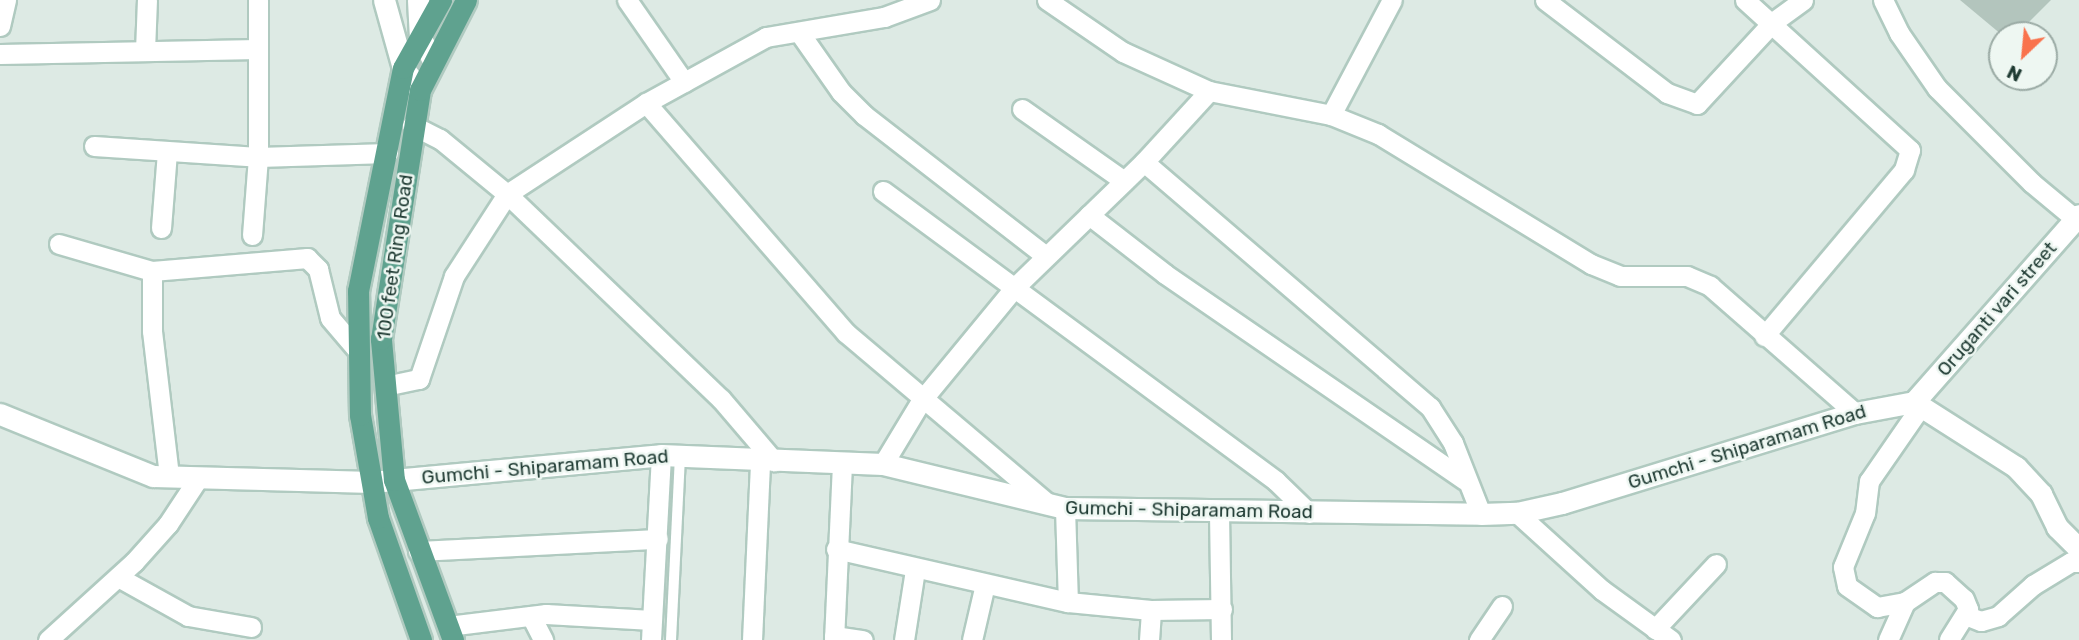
<!DOCTYPE html>
<html>
<head>
<meta charset="utf-8">
<style>
	body { margin:0 }
	#map { position:relative; width:2079px; height:640px; overflow:hidden; background:#ddeae4; font-family:Rubik,sans-serif }
	div>[style] { position:absolute }
	[style*='--x'] { left:calc(var(--x)*1px); top:calc(var(--y)*1px); width:calc(var(--w)*1px); rotate:calc(var(--a)*1deg) }
	.building>* { inset:0; background:#b3c5bd }
	.roads { filter:drop-shadow(2px 0 #b0cac0) drop-shadow(-2px 0 #b0cac0) drop-shadow(0 2px #b0cac0) drop-shadow(0 -2px #b0cac0) }
	.service>* { height:10px; margin:-5px; padding:0 5px; transform-origin:5px; border-radius:5px; background:#fff }
	.minor>* { height:19px; margin:-9.5px; padding:0 9.5px; transform-origin:9.5px; border-radius:9.5px; background:#fff }
	.tertiary>* { height:21px; margin:-10.5px; padding:0 10.5px; transform-origin:10.5px; border-radius:10.5px; background:#fff }
	.secondary>* { height:21px; margin:-10.5px; padding:0 10.5px; transform-origin:10.5px; border-radius:10.5px; background:#fff }
	.primary>* { height:21px; margin:-10.5px; padding:0 10.5px; transform-origin:10.5px; border-radius:10.5px; background:#5fa28f }
	span { translate:-50% -50%; white-space:nowrap; text-align:center; line-height:1.15; -webkit-text-stroke:5px #eef7f2; paint-order:stroke }
	.street-label { font-size:19px; color:#1e3a32 }
	.north { position:absolute; left:1988px; top:21px; width:70px; height:70px; box-sizing:border-box; background:#eef7f2; border:2px solid #9baba5; border-radius:50%; rotate:206deg; font-size:19px; font-weight:700; line-height:28px; text-align:center; color:#1e3a32 }
	.north::after { content:''; display:block; margin:auto; width:24px; height:32px; background:#f9734d; clip-path:polygon(50% 0,100% 100%,50% 72%,0 100%) }
</style>
</head>
<body>
<div id="map">
	<div class="building">
		<i style="clip-path:polygon(1960px 0,2051px 0,2016px 35px,2002px 35px)"></i>
	</div>
	<div class="roads">
		<div class="service">
			<i style="--x:671;--y:640;--w:184;--a:-87.2"></i>
		</div>
		<div class="minor">
			<i style="--x:627;--y:0;--w:100;--a:55.2"></i>
			<i style="--x:1047;--y:0;--w:92;--a:34.4"></i>
			<i style="--x:1123;--y:52;--w:94;--a:24.4"></i>
			<i style="--x:1209;--y:91;--w:124;--a:11.1"></i>
			<i style="--x:1331;--y:115;--w:51;--a:22"></i>
			<i style="--x:1378;--y:134;--w:250;--a:31.4"></i>
			<i style="--x:1591;--y:264;--w:31;--a:22"></i>
			<i style="--x:1620;--y:276;--w:67;--a:0"></i>
			<i style="--x:1687;--y:276;--w:25;--a:23"></i>
			<i style="--x:1710;--y:286;--w:193;--a:41.2"></i>
			<i style="--x:1545;--y:0;--w:153;--a:37.3"></i>
			<i style="--x:1667;--y:93;--w:32;--a:20"></i>
			<i style="--x:1697;--y:104;--w:112;--a:-47.2"></i>
			<i style="--x:1773;--y:22;--w:37;--a:-36"></i>
			<i style="--x:1745;--y:0;--w:223;--a:42.3"></i>
			<i style="--x:1910;--y:150;--w:21;--a:107"></i>
			<i style="--x:1904;--y:170;--w:217;--a:130.1"></i>
			<i style="--x:1883;--y:0;--w:37;--a:64"></i>
			<i style="--x:1899;--y:33;--w:67;--a:55.4"></i>
			<i style="--x:1937;--y:88;--w:134;--a:45"></i>
			<i style="--x:2032;--y:183;--w:61;--a:39.7"></i>
			<i style="--x:0;--y:26;--w:27;--a:-77"></i>
			<i style="--x:799;--y:32;--w:73;--a:55"></i>
			<i style="--x:841;--y:92;--w:33;--a:45"></i>
			<i style="--x:864;--y:115;--w:230;--a:37.8"></i>
			<i style="--x:145;--y:51;--w:51;--a:-87.8"></i>
			<i style="--x:0;--y:54;--w:258;--a:-1.1"></i>
			<i style="--x:646;--y:103;--w:305;--a:49"></i>
			<i style="--x:846;--y:333;--w:265;--a:40.2"></i>
			<i style="--x:1022;--y:109;--w:125;--a:35.2"></i>
			<i style="--x:1331;--y:115;--w:130;--a:-62.1"></i>
			<i style="--x:412;--y:125;--w:31;--a:27"></i>
			<i style="--x:440;--y:139;--w:87;--a:39.4"></i>
			<i style="--x:507;--y:194;--w:296;--a:43.8"></i>
			<i style="--x:721;--y:399;--w:82;--a:49.5"></i>
			<i style="--x:94;--y:146;--w:164;--a:3.8"></i>
			<i style="--x:258;--y:157;--w:130;--a:-1.8"></i>
			<i style="--x:1144;--y:162;--w:377;--a:40.6"></i>
			<i style="--x:1430;--y:407;--w:43;--a:57.4"></i>
			<i style="--x:1453;--y:443;--w:76;--a:68.5"></i>
			<i style="--x:883;--y:191;--w:488;--a:36.4"></i>
			<i style="--x:1276;--y:481;--w:46;--a:44.1"></i>
			<i style="--x:1089;--y:215;--w:96;--a:37.8"></i>
			<i style="--x:1165;--y:274;--w:364;--a:34.5"></i>
			<i style="--x:161;--y:228;--w:77;--a:-85.5"></i>
			<i style="--x:252;--y:235;--w:78;--a:-85.6"></i>
			<i style="--x:258;--y:157;--w:157;--a:-90"></i>
			<i style="--x:59;--y:244;--w:97;--a:16.2"></i>
			<i style="--x:152;--y:271;--w:156;--a:-4.8"></i>
			<i style="--x:307;--y:258;--w:16;--a:45"></i>
			<i style="--x:318;--y:269;--w:50;--a:76.2"></i>
			<i style="--x:330;--y:318;--w:45;--a:49.5"></i>
			<i style="--x:152;--y:271;--w:60;--a:90"></i>
			<i style="--x:152;--y:331;--w:146;--a:83.3"></i>
			<i style="--x:385;--y:386;--w:35;--a:-12"></i>
			<i style="--x:419;--y:379;--w:109;--a:-71.2"></i>
			<i style="--x:454;--y:276;--w:98;--a:-57.1"></i>
			<i style="--x:507;--y:194;--w:166;--a:-33.2"></i>
			<i style="--x:646;--y:103;--w:137;--a:-28.8"></i>
			<i style="--x:766;--y:37;--w:120;--a:-9.6"></i>
			<i style="--x:884;--y:17;--w:49;--a:-20.3"></i>
			<i style="--x:1921;--y:406;--w:91;--a:124.7"></i>
			<i style="--x:1869;--y:481;--w:32;--a:97"></i>
			<i style="--x:1865;--y:513;--w:58;--a:112.2"></i>
			<i style="--x:1843;--y:567;--w:19;--a:78"></i>
			<i style="--x:1847;--y:586;--w:37;--a:35"></i>
			<i style="--x:1877;--y:607;--w:28;--a:-10"></i>
			<i style="--x:1905;--y:602;--w:36;--a:-34"></i>
			<i style="--x:1935;--y:582;--w:10;--a:0"></i>
			<i style="--x:1945;--y:582;--w:25;--a:42"></i>
			<i style="--x:1964;--y:599;--w:11;--a:68"></i>
			<i style="--x:1968;--y:609;--w:36;--a:122"></i>
			<i style="--x:883;--y:464;--w:74;--a:-58.9"></i>
			<i style="--x:921;--y:401;--w:148;--a:-50.5"></i>
			<i style="--x:1015;--y:287;--w:180;--a:-44.1"></i>
			<i style="--x:1144;--y:162;--w:96;--a:-47.5"></i>
			<i style="--x:1065;--y:508;--w:94;--a:88.2"></i>
			<i style="--x:1219;--y:513;--w:127;--a:89.1"></i>
			<i style="--x:1517;--y:513;--w:115;--a:42.2"></i>
			<i style="--x:1602;--y:590;--w:85;--a:35.9"></i>
			<i style="--x:836;--y:549;--w:238;--a:12.9"></i>
			<i style="--x:1068;--y:602;--w:83;--a:5.5"></i>
			<i style="--x:1151;--y:610;--w:71;--a:-0.8"></i>
			<i style="--x:418;--y:551;--w:240;--a:-2.9"></i>
			<i style="--x:118;--y:577;--w:80;--a:29.1"></i>
			<i style="--x:188;--y:616;--w:64;--a:9.9"></i>
			<i style="--x:1965;--y:615;--w:17;--a:21"></i>
			<i style="--x:1981;--y:621;--w:18;--a:-16"></i>
			<i style="--x:1998;--y:616;--w:47;--a:-41.5"></i>
			<i style="--x:2033;--y:585;--w:44;--a:-31.2"></i>
			<i style="--x:2071;--y:562;--w:8;--a:0"></i>
			<i style="--x:531;--y:616;--w:27;--a:63"></i>
			<i style="--x:448;--y:626;--w:99;--a:-7"></i>
			<i style="--x:546;--y:614;--w:106;--a:3.2"></i>
			<i style="--x:1655;--y:629;--w:89;--a:-46.8"></i>
			<i style="--x:834;--y:636;--w:29;--a:8"></i>
			<i style="--x:48;--y:640;--w:116;--a:-42.2"></i>
			<i style="--x:134;--y:562;--w:51;--a:-48.2"></i>
			<i style="--x:168;--y:524;--w:56;--a:-56.6"></i>
			<i style="--x:651;--y:640;--w:185;--a:-86.9"></i>
			<i style="--x:752;--y:640;--w:178;--a:-87.4"></i>
			<i style="--x:834;--y:640;--w:177;--a:-87.4"></i>
			<i style="--x:904;--y:640;--w:71;--a:-81.1"></i>
			<i style="--x:972;--y:640;--w:57;--a:-76.9"></i>
			<i style="--x:1149;--y:640;--w:30;--a:-86"></i>
			<i style="--x:1479;--y:640;--w:41;--a:-55.9"></i>
			<i style="--x:1888;--y:640;--w:42;--a:-65.9"></i>
		</div>
		<div class="tertiary">
			<i style="--x:1914;--y:402;--w:249;--a:-48.6"></i>
			<i style="--x:1914;--y:402;--w:121;--a:32.5"></i>
			<i style="--x:2016;--y:467;--w:37;--a:47"></i>
			<i style="--x:2041;--y:494;--w:37;--a:64"></i>
			<i style="--x:2057;--y:527;--w:31;--a:45"></i>
			<i style="--x:0;--y:414;--w:165;--a:22.1"></i>
			<i style="--x:153;--y:476;--w:219;--a:1.6"></i>
			<i style="--x:372;--y:482;--w:290;--a:-5.3"></i>
			<i style="--x:661;--y:455;--w:222;--a:2.3"></i>
			<i style="--x:883;--y:464;--w:187;--a:13.6"></i>
			<i style="--x:1065;--y:508;--w:416;--a:0.8"></i>
			<i style="--x:1481;--y:514;--w:36;--a:-2"></i>
			<i style="--x:1517;--y:513;--w:46;--a:-12.5"></i>
			<i style="--x:1562;--y:503;--w:307;--a:-17.1"></i>
			<i style="--x:1855;--y:413;--w:60;--a:-10.6"></i>
		</div>
		<div class="secondary">
			<i style="--x:384;--y:0;--w:71;--a:74.4"></i>
			<i style="--x:403;--y:68;--w:28;--a:52"></i>
			<i style="--x:418;--y:0;--w:37;--a:87"></i>
			<i style="--x:420;--y:37;--w:26;--a:61"></i>
		</div>
		<div class="primary">
			<i style="--x:421;--y:640;--w:129;--a:-109.4"></i>
			<i style="--x:378;--y:518;--w:105;--a:-99.9"></i>
			<i style="--x:360;--y:415;--w:124;--a:-90.9"></i>
			<i style="--x:358;--y:291;--w:227;--a:-78.6"></i>
			<i style="--x:403;--y:68;--w:78;--a:-60.8"></i>
			<i style="--x:453;--y:640;--w:171;--a:-110.2"></i>
			<i style="--x:394;--y:480;--w:142;--a:-95.3"></i>
			<i style="--x:381;--y:339;--w:252;--a:-81.1"></i>
			<i style="--x:420;--y:90;--w:101;--a:-62.9"></i>
		</div>
	</div>
	<div class="street-label">
		<span style="left:395px;top:257px;rotate:-82deg">100 feet Ring Road</span>
		<span style="left:1997px;top:309px;rotate:-49deg">Oruganti vari street</span>
		<span style="left:1747px;top:447px;rotate:-17deg">Gumchi - Shiparamam Road</span>
		<span style="left:545px;top:467px;rotate:-5deg">Gumchi - Shiparamam Road</span>
		<span style="left:1189px;top:510px;rotate:1deg">Gumchi - Shiparamam Road</span>
	</div>
	<div class="north">N</div>
</div>
</body>
</html>
